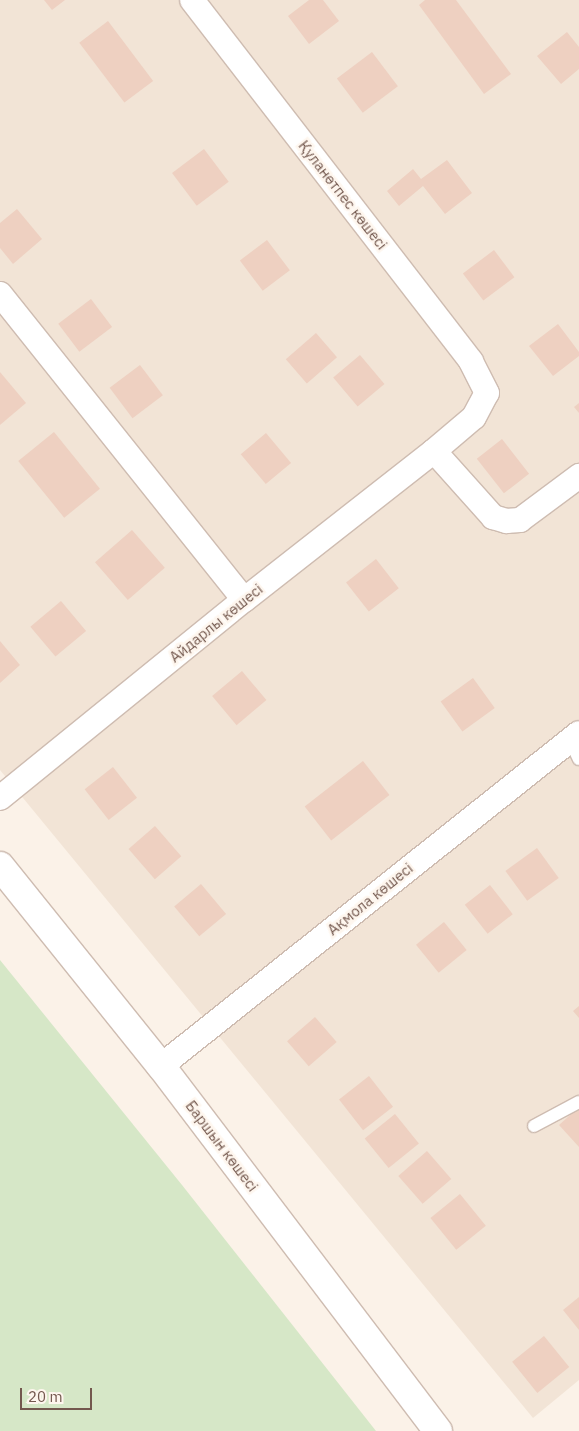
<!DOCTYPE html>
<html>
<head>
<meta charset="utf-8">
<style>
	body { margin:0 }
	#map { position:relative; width:579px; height:1431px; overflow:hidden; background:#fbf2e8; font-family:"IBM Plex Sans",sans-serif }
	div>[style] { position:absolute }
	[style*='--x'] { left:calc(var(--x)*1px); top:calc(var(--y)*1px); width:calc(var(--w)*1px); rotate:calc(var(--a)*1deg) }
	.residential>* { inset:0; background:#f2e4d6 }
	.green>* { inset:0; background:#d6e7c7 }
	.building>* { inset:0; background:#eed0c1; transform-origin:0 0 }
	.roads { filter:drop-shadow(1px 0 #cebcb1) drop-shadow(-1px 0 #cebcb1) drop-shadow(0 1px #cebcb1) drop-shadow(0 -1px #cebcb1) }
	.lane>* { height:12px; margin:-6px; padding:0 6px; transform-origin:6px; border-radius:6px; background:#fff }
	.street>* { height:24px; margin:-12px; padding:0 12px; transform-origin:12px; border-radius:12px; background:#fff }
	.secondary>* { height:28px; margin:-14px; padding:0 14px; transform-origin:14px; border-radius:14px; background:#fff }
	span { translate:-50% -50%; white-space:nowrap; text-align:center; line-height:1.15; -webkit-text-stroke:5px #fef6ee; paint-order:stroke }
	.street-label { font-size:15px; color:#73584e }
	.scale { position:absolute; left:20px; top:1388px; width:72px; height:22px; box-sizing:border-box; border:2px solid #73584e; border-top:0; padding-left:6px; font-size:15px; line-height:18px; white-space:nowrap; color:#73584e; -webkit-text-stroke:4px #fef6ee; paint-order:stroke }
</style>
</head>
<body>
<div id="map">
	<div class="residential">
		<i style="clip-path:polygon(0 0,579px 0,579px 1380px,533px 1418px,0 770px)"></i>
	</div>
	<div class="green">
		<i style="clip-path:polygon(0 960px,182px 1185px,376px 1431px,0 1431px)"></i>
	</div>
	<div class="building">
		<i style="clip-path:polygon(44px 0,65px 0,52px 10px)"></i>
		<i style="clip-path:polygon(309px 0,323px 0,339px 21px,309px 44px,288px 16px)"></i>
		<i style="clip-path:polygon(425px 0,456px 0,511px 74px,484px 94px,419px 5px)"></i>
		<i style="left:108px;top:21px;width:75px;height:36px;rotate:53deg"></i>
		<i style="clip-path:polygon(567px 32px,579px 47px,579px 69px,561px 84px,537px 56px)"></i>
		<i style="left:372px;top:52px;width:43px;height:44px;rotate:53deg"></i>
		<i style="left:204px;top:149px;width:41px;height:40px;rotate:53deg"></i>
		<i style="clip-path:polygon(447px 160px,472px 193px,445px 214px,423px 186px,399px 206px,387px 191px,413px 169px,421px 179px)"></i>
		<i style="clip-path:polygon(17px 209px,42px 239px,13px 264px,0 248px,0 223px)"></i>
		<i style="left:267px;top:240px;width:38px;height:34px;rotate:53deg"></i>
		<i style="left:494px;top:250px;width:34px;height:39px;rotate:53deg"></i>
		<i style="left:91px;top:299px;width:35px;height:41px;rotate:53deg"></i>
		<i style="clip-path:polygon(558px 324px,579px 352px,579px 356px,553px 376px,529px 346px)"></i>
		<i style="left:316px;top:333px;width:32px;height:40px;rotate:49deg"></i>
		<i style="left:360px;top:355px;width:38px;height:35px;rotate:50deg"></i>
		<i style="left:140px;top:365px;width:38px;height:38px;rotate:53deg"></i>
		<i style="clip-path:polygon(0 372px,26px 403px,0 425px)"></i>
		<i style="clip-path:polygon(579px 403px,579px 413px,574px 407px)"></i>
		<i style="left:54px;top:432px;width:73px;height:46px;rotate:51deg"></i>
		<i style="left:266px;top:433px;width:39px;height:33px;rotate:50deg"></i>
		<i style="left:502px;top:439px;width:44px;height:32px;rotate:52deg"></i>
		<i style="left:132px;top:530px;width:50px;height:49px;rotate:49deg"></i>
		<i style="left:376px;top:559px;width:37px;height:38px;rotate:52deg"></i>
		<i style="left:61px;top:601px;width:39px;height:40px;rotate:50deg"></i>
		<i style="clip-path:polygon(0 641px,20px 665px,0 683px)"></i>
		<i style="left:242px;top:671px;width:38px;height:39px;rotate:50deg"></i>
		<i style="left:473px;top:678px;width:37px;height:40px;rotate:54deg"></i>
		<i style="left:363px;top:761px;width:43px;height:74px;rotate:52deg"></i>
		<i style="left:113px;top:767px;width:39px;height:36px;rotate:52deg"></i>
		<i style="left:155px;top:826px;width:40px;height:35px;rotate:49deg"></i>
		<i style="left:537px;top:848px;width:37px;height:39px;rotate:54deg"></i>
		<i style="left:201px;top:884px;width:39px;height:35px;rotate:50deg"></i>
		<i style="left:490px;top:885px;width:37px;height:32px;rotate:52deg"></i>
		<i style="left:444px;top:922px;width:36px;height:36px;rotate:51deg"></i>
		<i style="clip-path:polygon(579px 1006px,579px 1018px,573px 1011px)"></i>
		<i style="left:315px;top:1017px;width:33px;height:37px;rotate:49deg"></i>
		<i style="left:369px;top:1076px;width:39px;height:38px;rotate:52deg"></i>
		<i style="clip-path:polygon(579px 1107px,579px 1147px,559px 1125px)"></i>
		<i style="left:395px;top:1114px;width:38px;height:39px;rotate:51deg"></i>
		<i style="left:427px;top:1151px;width:37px;height:38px;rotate:49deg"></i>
		<i style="left:460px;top:1194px;width:41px;height:38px;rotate:51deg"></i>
		<i style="clip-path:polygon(579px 1297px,579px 1330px,563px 1310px)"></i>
		<i style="left:544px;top:1336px;width:40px;height:41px;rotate:51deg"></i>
	</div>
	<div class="roads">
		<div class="lane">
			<i style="--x:570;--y:740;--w:21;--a:65"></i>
			<i style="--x:534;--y:1126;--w:51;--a:-28.1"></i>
		</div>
		<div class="street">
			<i style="--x:0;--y:294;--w:391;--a:51.4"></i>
			<i style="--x:434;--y:451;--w:89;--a:48.2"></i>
			<i style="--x:493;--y:517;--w:14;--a:17"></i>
			<i style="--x:506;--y:521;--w:14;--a:-4"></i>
			<i style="--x:520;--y:520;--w:74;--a:-36.7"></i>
			<i style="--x:0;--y:798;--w:314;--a:-39.1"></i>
			<i style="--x:244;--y:600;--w:241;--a:-38.1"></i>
			<i style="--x:434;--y:451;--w:52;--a:-40.4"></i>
			<i style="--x:474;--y:417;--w:27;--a:-62"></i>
			<i style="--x:487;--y:393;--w:36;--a:-117"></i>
			<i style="--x:471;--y:361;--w:456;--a:-127.7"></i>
			<i style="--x:161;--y:1066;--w:534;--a:-38.54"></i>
		</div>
		<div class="secondary">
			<i style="--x:0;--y:866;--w:257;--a:51.2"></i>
			<i style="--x:161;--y:1066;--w:458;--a:52.8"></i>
		</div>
	</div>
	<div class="street-label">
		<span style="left:343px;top:195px;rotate:52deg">Қуланөтпес көшесі</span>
		<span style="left:216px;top:623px;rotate:-39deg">Айдарлы көшесі</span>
		<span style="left:370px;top:899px;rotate:-39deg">Ақмола көшесі</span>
		<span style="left:222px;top:1146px;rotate:53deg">Баршын көшесі</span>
	</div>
	<div class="scale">20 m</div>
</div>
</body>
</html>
